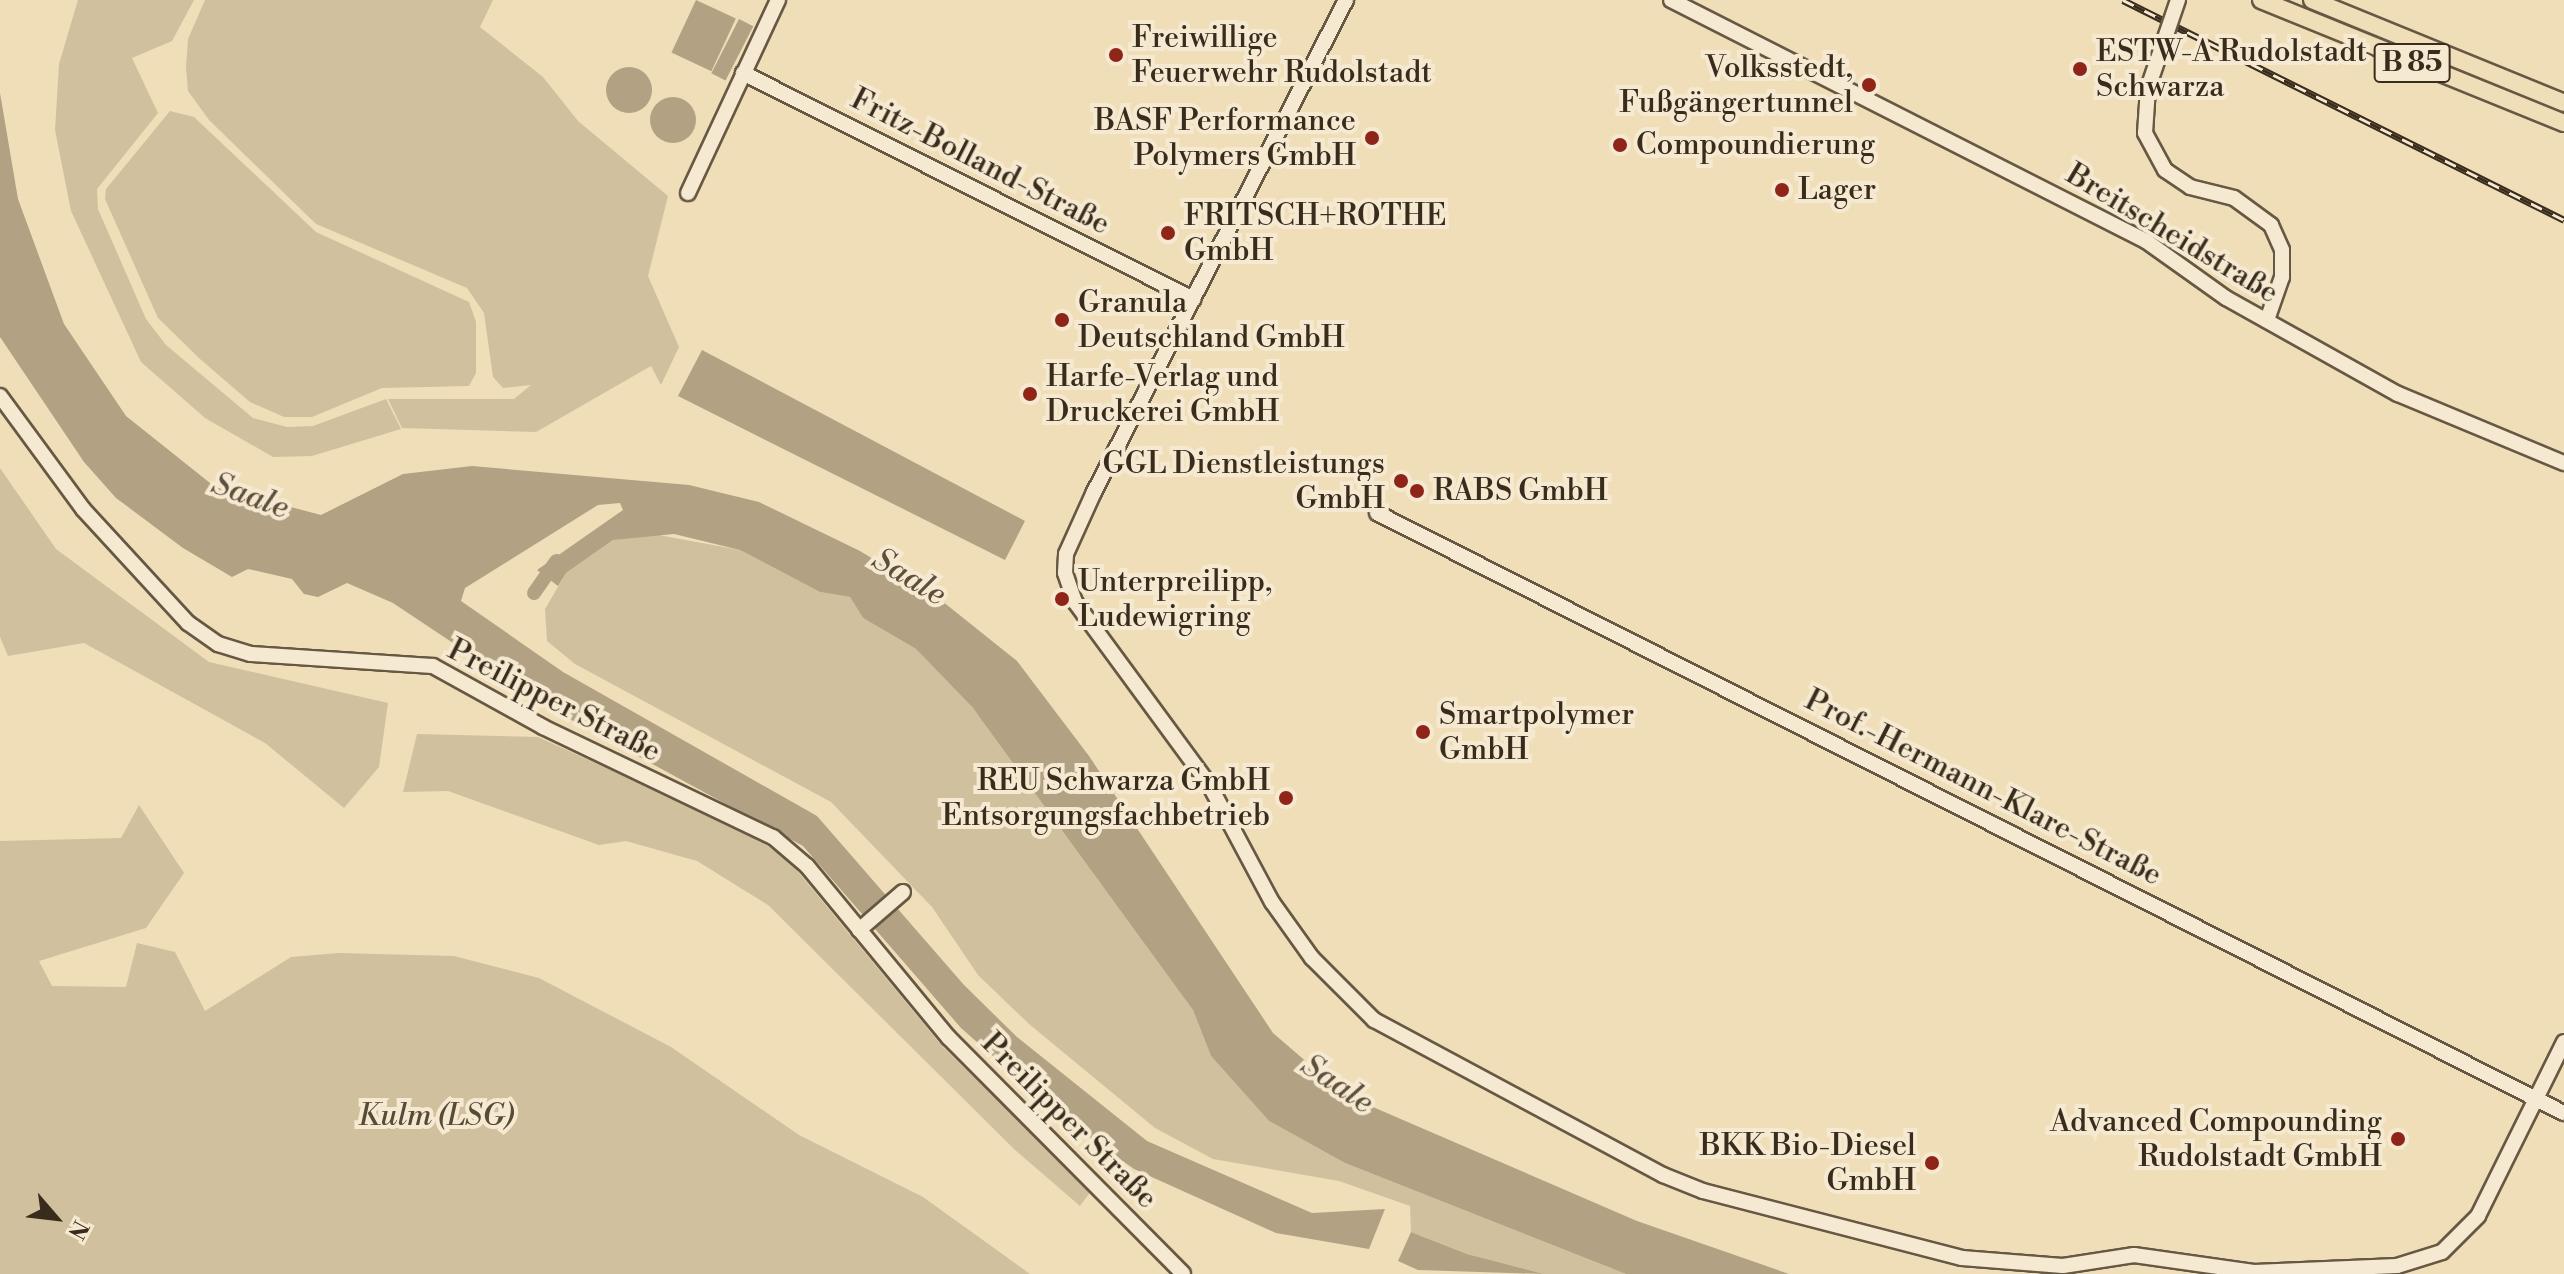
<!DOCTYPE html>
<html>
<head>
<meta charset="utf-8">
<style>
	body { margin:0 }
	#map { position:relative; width:2564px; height:1274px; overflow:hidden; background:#f0deb8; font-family:"Libre Bodoni",serif }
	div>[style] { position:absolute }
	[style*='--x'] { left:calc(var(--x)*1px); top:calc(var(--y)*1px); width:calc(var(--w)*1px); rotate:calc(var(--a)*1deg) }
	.green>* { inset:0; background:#d1c09d }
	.water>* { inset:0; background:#b2a183; transform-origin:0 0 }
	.round { border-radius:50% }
	.canal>* { height:14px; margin:-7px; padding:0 7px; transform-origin:7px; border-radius:7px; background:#b2a183 }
	.roads { filter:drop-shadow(2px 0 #675843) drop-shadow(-2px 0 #675843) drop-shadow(0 2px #675843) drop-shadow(0 -2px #675843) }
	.minor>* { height:14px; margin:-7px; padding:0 7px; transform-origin:7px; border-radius:7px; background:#f5ead1 }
	.major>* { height:16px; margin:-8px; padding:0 8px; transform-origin:8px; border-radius:8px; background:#f0deb8 }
	.rail>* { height:7px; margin-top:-3.5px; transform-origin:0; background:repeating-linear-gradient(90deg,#f5ead1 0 12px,#392c1c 0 24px); box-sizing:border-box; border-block:2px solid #392c1c }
	.bridges { filter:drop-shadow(2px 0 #675843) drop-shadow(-2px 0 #675843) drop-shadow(0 2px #675843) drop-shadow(0 -2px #675843) }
	.minor-bridge>* { height:14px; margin:-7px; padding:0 7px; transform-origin:7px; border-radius:7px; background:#f5ead1 }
	.dots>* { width:22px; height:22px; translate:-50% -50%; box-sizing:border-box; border:4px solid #f5ead1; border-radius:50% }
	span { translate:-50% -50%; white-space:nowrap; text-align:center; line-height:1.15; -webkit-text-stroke:8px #f5ead1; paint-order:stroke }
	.shield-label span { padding:2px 6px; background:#f5ead1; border:2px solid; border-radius:6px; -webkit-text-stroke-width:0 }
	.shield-label { font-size:28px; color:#392c1c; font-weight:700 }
	.poi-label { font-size:30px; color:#392c1c }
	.left { translate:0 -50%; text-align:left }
	.right { translate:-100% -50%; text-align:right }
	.street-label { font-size:30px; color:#392c1c }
	.park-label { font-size:30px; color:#574a36; font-style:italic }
	.water-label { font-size:32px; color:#5d4f3b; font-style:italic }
	.north { position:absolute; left:16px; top:1178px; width:80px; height:80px; -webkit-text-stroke:6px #f5ead1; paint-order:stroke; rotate:118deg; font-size:22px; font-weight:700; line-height:32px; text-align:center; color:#392c1c }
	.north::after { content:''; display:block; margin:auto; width:28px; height:36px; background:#392c1c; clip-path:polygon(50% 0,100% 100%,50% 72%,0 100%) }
</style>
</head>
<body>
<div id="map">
	<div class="green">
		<i style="clip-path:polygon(78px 0,194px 0,172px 41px,132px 58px,158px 113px,97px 189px,98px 209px,146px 319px,166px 345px,253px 418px,287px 427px,313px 426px,386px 399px,401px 429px,312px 456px,273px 457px,205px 418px,141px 362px,71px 211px,55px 130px,59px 64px)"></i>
		<i style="clip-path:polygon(205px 0,493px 0,480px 27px,543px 77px,578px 121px,668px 196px,648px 276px,679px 347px,661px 385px,651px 366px,536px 432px,402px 428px,388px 399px,514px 399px,531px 385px,503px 388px,493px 377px,484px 313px,467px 288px,316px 224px,209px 120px,188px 91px,186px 67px,188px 39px)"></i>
		<i style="clip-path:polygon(170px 111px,194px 117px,316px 232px,469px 302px,476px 322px,476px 373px,469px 386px,382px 388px,312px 417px,284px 417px,250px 402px,200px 359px,158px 318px,105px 199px,106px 189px)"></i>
		<i style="clip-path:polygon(0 468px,56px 549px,209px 662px,388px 703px,379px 767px,344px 808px,265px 743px,84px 643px,8px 656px,0 637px)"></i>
		<i style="clip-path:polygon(653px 534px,740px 550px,820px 592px,850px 597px,863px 618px,916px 649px,973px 708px,1051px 808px,1193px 1010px,1211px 1056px,1269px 1121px,1345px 1163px,1626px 1274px,1544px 1274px,1467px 1254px,1411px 1232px,1410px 1206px,1339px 1181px,1213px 1159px,1155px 1128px,1029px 1024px,978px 975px,932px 907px,831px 802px,575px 664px,547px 641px,545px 609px,566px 573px,613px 540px)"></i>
		<i style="clip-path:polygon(417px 734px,538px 737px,748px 832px,790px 862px,943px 1047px,1091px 1191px,1080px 1206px,1014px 1149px,768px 905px,697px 861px,626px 841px,599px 845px,448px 791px,403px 792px)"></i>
		<i style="clip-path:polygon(139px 805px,184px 873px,146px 928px,39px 961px,52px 986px,126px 987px,137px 943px,175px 952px,205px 1011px,291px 957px,339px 953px,454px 956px,539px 978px,671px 1047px,799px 1135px,923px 1197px,1030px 1274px,0 1274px,0 841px,121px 838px)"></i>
	</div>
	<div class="water">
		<i style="left:696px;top:0;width:44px;height:58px;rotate:25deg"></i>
		<i style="left:739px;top:19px;width:16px;height:61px;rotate:27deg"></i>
		<i class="round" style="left:606px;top:67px;width:46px;height:46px"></i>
		<i style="clip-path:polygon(0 93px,18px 199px,64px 324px,126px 416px,215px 487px,321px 515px,403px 474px,472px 466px,689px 485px,759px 502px,860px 551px,942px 601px,1017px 661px,1089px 756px,1273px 1033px,1345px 1095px,1637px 1221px,1789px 1274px,1626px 1274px,1345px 1163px,1269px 1121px,1211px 1056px,1193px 1010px,973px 708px,916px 649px,863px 618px,850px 597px,820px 592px,740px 550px,674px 534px,613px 540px,566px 573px,558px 586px,537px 570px,623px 510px,620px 503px,598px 505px,465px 588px,461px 601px,563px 672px,817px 816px,964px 985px,1017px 1037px,1147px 1141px,1312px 1213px,1385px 1209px,1369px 1249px,1276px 1233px,1134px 1169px,1064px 1119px,961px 1028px,803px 846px,555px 711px,393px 603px,347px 583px,318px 597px,304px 594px,292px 579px,248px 569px,232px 577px,183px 548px,116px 498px,84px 462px,0 337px)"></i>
		<i class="round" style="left:650px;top:97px;width:46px;height:46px"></i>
		<i style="clip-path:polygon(702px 350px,1025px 521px,1005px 560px,678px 396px)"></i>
		<i style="clip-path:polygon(1411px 1232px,1467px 1254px,1544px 1274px,1418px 1270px,1398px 1261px)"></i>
	</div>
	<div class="canal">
		<i style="--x:534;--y:593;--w:39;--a:-55"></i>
	</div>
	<div class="roads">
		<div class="minor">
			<i style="--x:1346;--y:0;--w:553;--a:117.12"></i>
			<i style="--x:1094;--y:492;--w:68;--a:114.3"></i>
			<i style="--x:1066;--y:554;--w:19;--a:93"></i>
			<i style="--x:1065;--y:573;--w:31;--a:71"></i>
			<i style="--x:1075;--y:602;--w:228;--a:53.7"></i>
			<i style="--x:1210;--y:786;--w:132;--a:61.9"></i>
			<i style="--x:1272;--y:902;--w:69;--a:54.5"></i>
			<i style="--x:1312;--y:958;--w:88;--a:45"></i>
			<i style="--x:1374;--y:1020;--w:328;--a:28.2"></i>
			<i style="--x:1663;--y:1175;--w:43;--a:21.8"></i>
			<i style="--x:1703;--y:1191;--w:268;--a:14.5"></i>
			<i style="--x:1962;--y:1258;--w:101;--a:4.5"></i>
			<i style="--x:2063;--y:1266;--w:72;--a:-8.8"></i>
			<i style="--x:2134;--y:1255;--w:121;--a:8.1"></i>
			<i style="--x:2254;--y:1272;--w:143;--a:-2.4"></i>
			<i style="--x:2397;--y:1266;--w:47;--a:-17.3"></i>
			<i style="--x:2442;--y:1252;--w:51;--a:-45"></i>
			<i style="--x:2478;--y:1216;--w:194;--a:-63.7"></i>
			<i style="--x:1671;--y:0;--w:533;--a:26.9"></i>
			<i style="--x:2146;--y:241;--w:98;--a:35.5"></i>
			<i style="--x:2226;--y:298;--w:197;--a:29.2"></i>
			<i style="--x:2398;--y:394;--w:180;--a:22.6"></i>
			<i style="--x:743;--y:73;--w:504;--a:26.67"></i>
			<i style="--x:2148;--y:88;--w:45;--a:93.8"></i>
			<i style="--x:2145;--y:133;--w:42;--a:61.6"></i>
			<i style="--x:2165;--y:170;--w:30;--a:34"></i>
			<i style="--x:2190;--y:187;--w:45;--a:14"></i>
			<i style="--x:2234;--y:198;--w:46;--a:36.1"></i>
			<i style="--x:2271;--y:225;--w:27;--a:66"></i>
			<i style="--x:2282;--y:250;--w:27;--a:90"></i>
			<i style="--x:2282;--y:277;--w:46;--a:109.2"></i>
			<i style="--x:688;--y:193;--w:213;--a:-65"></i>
			<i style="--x:0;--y:396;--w:140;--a:53.7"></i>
			<i style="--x:83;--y:509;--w:155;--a:47.4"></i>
			<i style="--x:188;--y:623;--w:37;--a:35"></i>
			<i style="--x:218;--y:644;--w:34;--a:17"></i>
			<i style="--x:251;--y:654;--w:182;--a:3.8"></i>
			<i style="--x:433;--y:666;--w:126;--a:29"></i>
			<i style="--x:543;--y:727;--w:255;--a:25.6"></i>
			<i style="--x:773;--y:837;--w:45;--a:40.5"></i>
			<i style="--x:807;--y:866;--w:223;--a:50.5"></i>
			<i style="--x:949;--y:1038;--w:332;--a:45.2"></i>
			<i style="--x:1377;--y:513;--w:1330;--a:26.82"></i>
			<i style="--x:859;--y:930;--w:58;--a:-40.8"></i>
		</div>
		<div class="major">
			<i style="--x:2261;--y:0;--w:327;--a:22.1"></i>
			<i style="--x:2312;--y:0;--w:272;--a:22.2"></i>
		</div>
	</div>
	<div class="rail">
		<i style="--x:2123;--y:0;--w:493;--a:26.5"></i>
	</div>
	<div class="bridges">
		<div class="minor-bridge">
			<i style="--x:2148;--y:88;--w:93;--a:-71.2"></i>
		</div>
	</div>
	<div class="dots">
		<i style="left:1116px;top:55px;background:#8f2418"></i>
		<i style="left:2080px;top:69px;background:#8f2418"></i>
		<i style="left:1869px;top:85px;background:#8f2418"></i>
		<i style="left:1372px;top:138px;background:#8f2418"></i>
		<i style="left:1620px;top:145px;background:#8f2418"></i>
		<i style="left:1782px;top:190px;background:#8f2418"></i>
		<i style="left:1168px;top:233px;background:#8f2418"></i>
		<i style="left:1062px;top:320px;background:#8f2418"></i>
		<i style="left:1030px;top:394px;background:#8f2418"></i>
		<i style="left:1401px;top:481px;background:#8f2418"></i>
		<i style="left:1417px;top:491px;background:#8f2418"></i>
		<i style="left:1062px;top:599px;background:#8f2418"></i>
		<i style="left:1423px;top:732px;background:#8f2418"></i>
		<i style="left:1286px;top:798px;background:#8f2418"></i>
		<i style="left:2398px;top:1139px;background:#8f2418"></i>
		<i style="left:1932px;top:1163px;background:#8f2418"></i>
	</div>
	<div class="shield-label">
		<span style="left:2412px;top:63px">B 85</span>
	</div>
	<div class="poi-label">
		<span class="left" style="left:1132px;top:55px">Freiwillige<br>Feuerwehr Rudolstadt</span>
		<span class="left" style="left:2096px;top:69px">ESTW-A Rudolstadt<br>Schwarza</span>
		<span class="right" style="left:1853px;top:85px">Volksstedt,<br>Fußgängertunnel</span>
		<span class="right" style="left:1356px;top:138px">BASF Performance<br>Polymers GmbH</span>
		<span class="left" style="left:1636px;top:145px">Compoundierung</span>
		<span class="left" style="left:1798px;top:190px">Lager</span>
		<span class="left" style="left:1184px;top:233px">FRITSCH+ROTHE<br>GmbH</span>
		<span class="left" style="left:1078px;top:320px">Granula<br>Deutschland GmbH</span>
		<span class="left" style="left:1046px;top:394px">Harfe-Verlag und<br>Druckerei GmbH</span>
		<span class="right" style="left:1385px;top:481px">GGL Dienstleistungs<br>GmbH</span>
		<span class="left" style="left:1433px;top:491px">RABS GmbH</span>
		<span class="left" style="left:1078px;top:599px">Unterpreilipp,<br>Ludewigring</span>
		<span class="left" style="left:1439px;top:732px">Smartpolymer<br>GmbH</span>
		<span class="right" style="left:1270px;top:798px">REU Schwarza GmbH<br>Entsorgungsfachbetrieb</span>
		<span class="right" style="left:2382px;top:1139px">Advanced Compounding<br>Rudolstadt GmbH</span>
		<span class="right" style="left:1916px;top:1163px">BKK Bio-Diesel<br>GmbH</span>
	</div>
	<div class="street-label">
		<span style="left:980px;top:162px;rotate:27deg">Fritz-Bolland-Straße</span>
		<span style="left:2172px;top:234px;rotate:31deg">Breitscheidstraße</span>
		<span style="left:554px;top:701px;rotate:27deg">Preilipper Straße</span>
		<span style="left:1983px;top:788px;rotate:27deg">Prof.-Hermann-Klare-Straße</span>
		<span style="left:1069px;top:1121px;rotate:45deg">Preilipper Straße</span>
	</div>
	<div class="park-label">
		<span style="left:436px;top:1116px">Kulm (LSG)</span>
	</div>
	<div class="water-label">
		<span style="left:250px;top:496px;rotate:20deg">Saale</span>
		<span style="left:909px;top:577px;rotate:31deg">Saale</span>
		<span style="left:1337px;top:1084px;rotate:34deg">Saale</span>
	</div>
	<div class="north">N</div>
</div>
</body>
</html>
